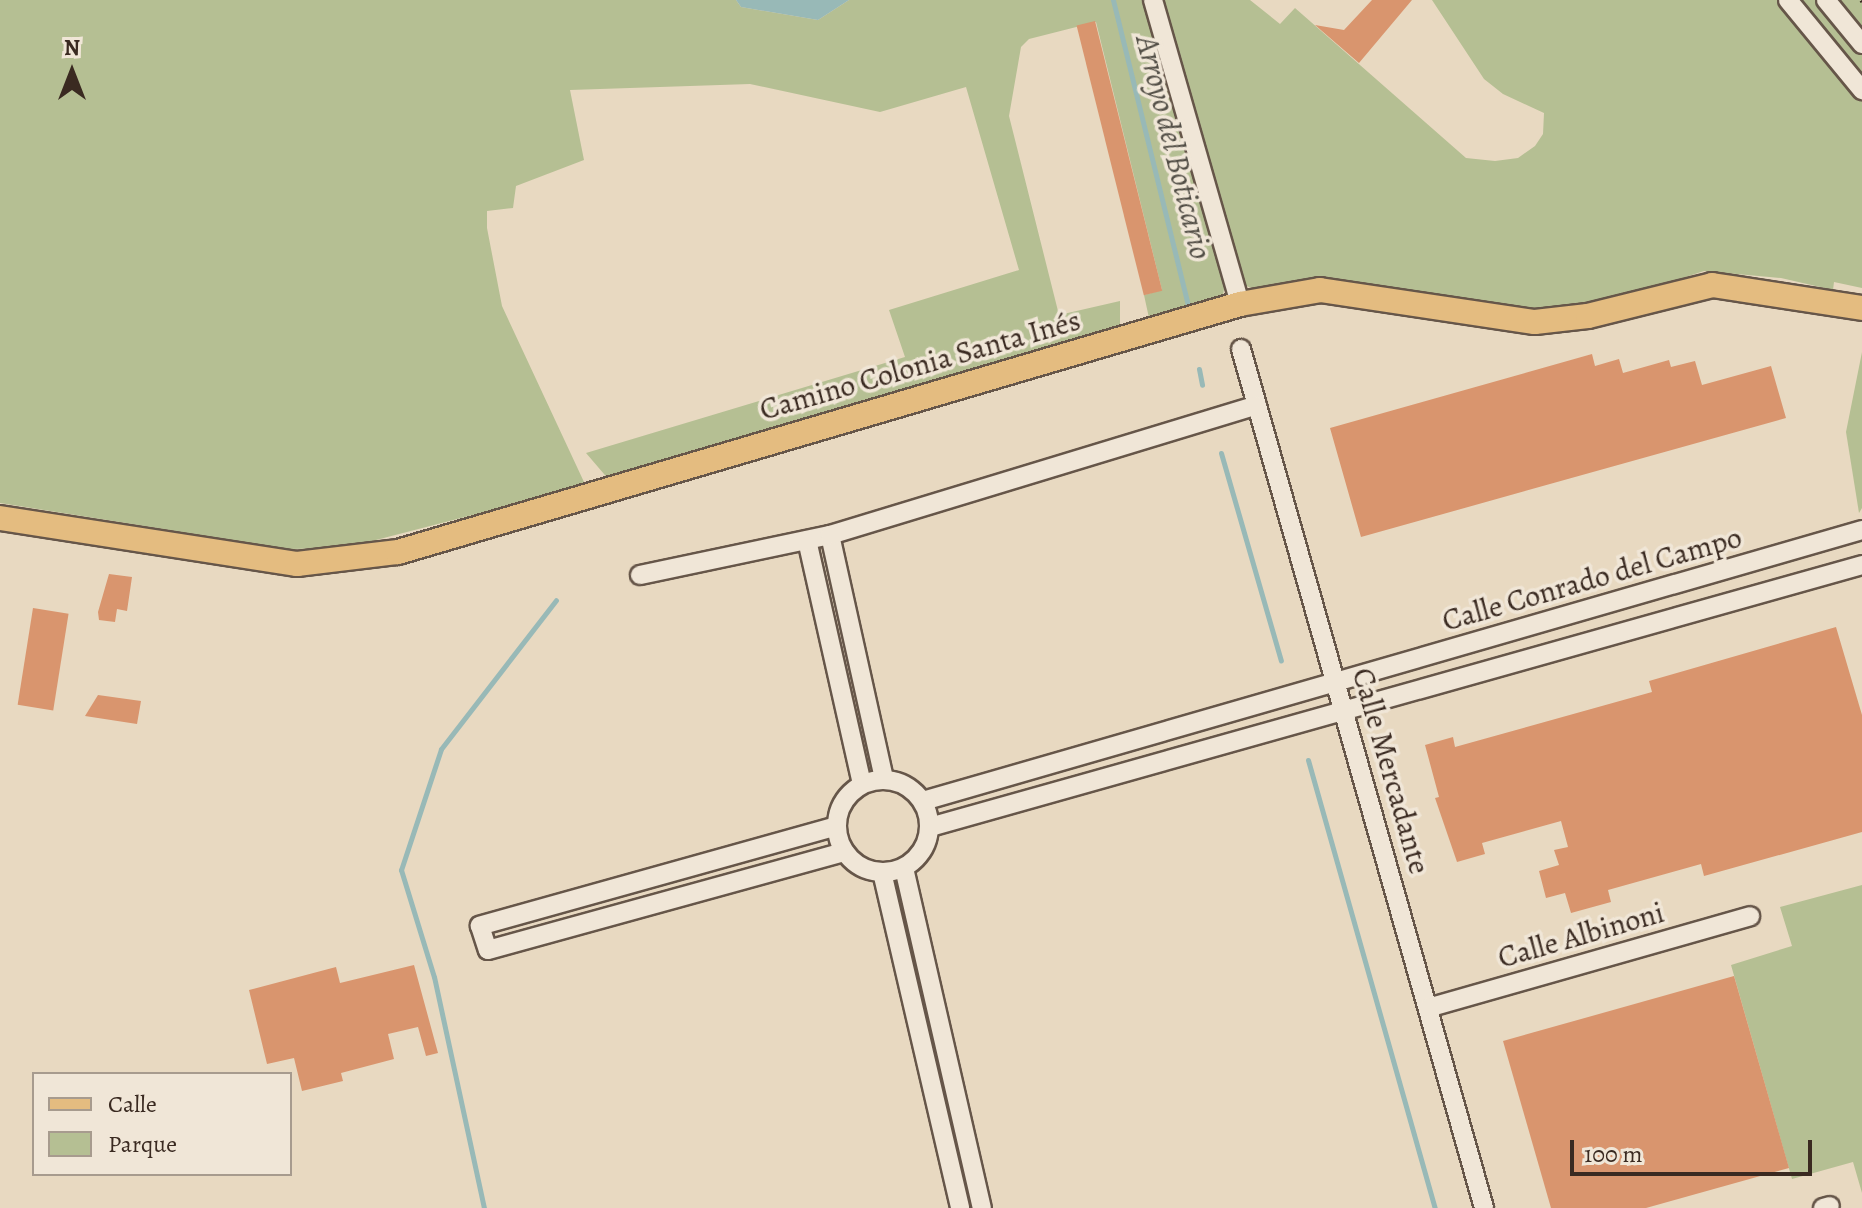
<!DOCTYPE html>
<html>
<head>
<meta charset="utf-8">
<style>
	body { margin:0 }
	#map { position:relative; width:1862px; height:1208px; overflow:hidden; background:#e8d9c1; font-family:Alegreya,serif }
	div>[style] { position:absolute }
	[style*='--x'] { left:calc(var(--x)*1px); top:calc(var(--y)*1px); width:calc(var(--w)*1px); rotate:calc(var(--a)*1deg) }
	.green>* { inset:0; background:#b5bf93 }
	.water>* { inset:0; background:#98b9b7 }
	.stream>* { height:5px; margin:-2.5px; padding:0 2.5px; transform-origin:2.5px; border-radius:2.5px; background:#98b9b7 }
	.building>* { inset:0; background:#d9956e; transform-origin:0 0 }
	.path>* { height:3px; margin-top:-1.5px; transform-origin:0; background:repeating-linear-gradient(90deg,#3a2a21 0 6px,transparent 0 10px) }
	.roads { filter:drop-shadow(2px 0 #665649) drop-shadow(-2px 0 #665649) drop-shadow(0 2px #665649) drop-shadow(0 -2px #665649) }
	.minor>* { height:18px; margin:-9px; padding:0 9px; transform-origin:9px; border-radius:9px; background:#f0e6d7 }
	.minor>.ring { margin:-9px; padding:0; box-sizing:content-box; background:none; border:18px solid #f0e6d7; border-radius:50% }
	.major>* { height:24px; margin:-12px; padding:0 12px; transform-origin:12px; border-radius:12px; background:#e4bc80 }
	span { translate:-50% -50%; white-space:nowrap; text-align:center; line-height:1.15; -webkit-text-stroke:7px #f0e6d7; paint-order:stroke }
	.street-label { font-size:30px; color:#3a2a21 }
	.water-label { font-size:32px; color:#524e46; font-style:italic }
	.legend { position:absolute; left:32px; top:1072px; width:260px; height:104px; box-sizing:border-box; background:#f0e6d7; border:2px solid #a79b8e; margin:0; padding:10px 14px; list-style:none; font-size:24px; color:#3a2a21 }
	.legend li { display:flex; align-items:center; gap:16px; height:40px }
	.legend b { width:40px; border:2px solid #a79b8e }
	.north { position:absolute; left:32px; top:32px; width:80px; height:80px; -webkit-text-stroke:6px #f0e6d7; paint-order:stroke; rotate:0deg; font-size:22px; font-weight:700; line-height:32px; text-align:center; color:#3a2a21 }
	.north::after { content:''; display:block; margin:auto; width:28px; height:36px; background:#3a2a21; clip-path:polygon(50% 0,100% 100%,50% 72%,0 100%) }
	.scale { position:absolute; left:1570px; top:1140px; width:242px; height:36px; box-sizing:border-box; border:4px solid #3a2a21; border-top:0; padding-left:10px; font-size:24px; line-height:28px; white-space:nowrap; color:#3a2a21; -webkit-text-stroke:6px #f0e6d7; paint-order:stroke }
</style>
</head>
<body>
<div id="map">
	<div class="green">
		<i style="clip-path:polygon(0 0,736px 0,741px 7px,818px 20px,849px 0,1145px 0,1225px 283px,1222px 301px,1149px 318px,1144px 295px,1162px 290px,1096px 22px,1029px 39px,1021px 47px,1009px 116px,1059px 315px,1120px 301px,1120px 325px,1112px 332px,610px 481px,586px 453px,905px 357px,889px 310px,1019px 270px,966px 87px,880px 112px,750px 84px,570px 90px,584px 160px,516px 186px,513px 208px,487px 211px,487px 228px,502px 306px,584px 482px,581px 487px,345px 548px,289px 549px,0 503px)"></i>
		<i style="clip-path:polygon(1164px 0,1250px 0,1280px 24px,1295px 8px,1466px 158px,1495px 161px,1518px 158px,1535px 146px,1543px 134px,1544px 113px,1503px 94px,1484px 79px,1432px 0,1862px 0,1862px 288px,1834px 282px,1833px 290px,1781px 278px,1704px 271px,1594px 307px,1549px 312px,1323px 281px,1255px 289px,1243px 285px)"></i>
		<i style="clip-path:polygon(1862px 352px,1862px 508px,1859px 513px,1846px 432px)"></i>
		<i style="clip-path:polygon(1862px 885px,1862px 1193px,1853px 1162px,1792px 1179px,1731px 965px,1792px 946px,1780px 907px)"></i>
	</div>
	<div class="water">
		<i style="clip-path:polygon(736px 0,849px 0,818px 20px,741px 7px)"></i>
	</div>
	<div class="stream">
		<i style="--x:1113;--y:0;--w:315;--a:76.2"></i>
		<i style="--x:1199;--y:369;--w:16;--a:79"></i>
		<i style="--x:1221;--y:453;--w:216;--a:73.9"></i>
		<i style="--x:1308;--y:760;--w:466;--a:74.2"></i>
		<i style="--x:484;--y:1208;--w:236;--a:-102.2"></i>
		<i style="--x:434;--y:977;--w:112;--a:-107.1"></i>
		<i style="--x:401;--y:870;--w:127;--a:-71.7"></i>
		<i style="--x:441;--y:749;--w:188;--a:-52.3"></i>
	</div>
	<div class="building">
		<i style="clip-path:polygon(1372px 0,1412px 0,1359px 63px,1315px 25px,1344px 30px)"></i>
		<i style="left:1095px;top:21px;width:278px;height:19px;rotate:76deg"></i>
		<i style="clip-path:polygon(1592px 354px,1595px 366px,1619px 359px,1623px 373px,1669px 360px,1671px 367px,1695px 361px,1702px 385px,1771px 366px,1786px 418px,1361px 537px,1330px 428px)"></i>
		<i style="clip-path:polygon(109px 574px,132px 577px,127px 611px,117px 609px,115px 622px,99px 620px,98px 612px)"></i>
		<i style="left:33px;top:608px;width:36px;height:98px;rotate:9deg"></i>
		<i style="clip-path:polygon(1836px 627px,1862px 715px,1862px 832px,1704px 876px,1701px 864px,1608px 890px,1611px 902px,1571px 913px,1565px 893px,1546px 898px,1539px 871px,1559px 865px,1554px 850px,1568px 847px,1561px 821px,1482px 843px,1485px 854px,1457px 862px,1435px 798px,1439px 797px,1425px 745px,1453px 737px,1455px 747px,1652px 692px,1649px 681px)"></i>
		<i style="clip-path:polygon(98px 695px,141px 701px,137px 724px,85px 716px)"></i>
		<i style="clip-path:polygon(414px 965px,438px 1053px,426px 1056px,418px 1027px,388px 1034px,394px 1059px,341px 1073px,343px 1081px,302px 1091px,294px 1058px,267px 1064px,249px 990px,336px 967px,340px 983px)"></i>
		<i style="clip-path:polygon(1734px 976px,1789px 1168px,1646px 1208px,1551px 1208px,1503px 1041px)"></i>
	</div>
	<div class="path">
		<i style="--x:1861;--y:0;--w:2;--a:63"></i>
	</div>
	<div class="roads">
		<div class="minor">
			<i style="--x:1153;--y:0;--w:316;--a:74"></i>
			<i style="--x:1788;--y:0;--w:117;--a:50.6"></i>
			<i style="--x:1826;--y:0;--w:57;--a:50.7"></i>
			<i style="--x:1241;--y:349;--w:893;--a:74.2"></i>
			<i style="--x:830;--y:535;--w:250;--a:77.5"></i>
			<i style="--x:807;--y:540;--w:250;--a:77.3"></i>
			<i style="--x:640;--y:575;--w:194;--a:-11.9"></i>
			<i style="--x:830;--y:535;--w:446;--a:-16.9"></i>
			<i class="ring" style="left:837px;top:780px;width:74px;height:74px"></i>
			<i style="--x:923;--y:801;--w:977;--a:-16.1"></i>
			<i style="--x:837;--y:826;--w:371;--a:164.4"></i>
			<i style="--x:480;--y:926;--w:25;--a:72"></i>
			<i style="--x:488;--y:950;--w:370;--a:-15.4"></i>
			<i style="--x:930;--y:827;--w:968;--a:-15.7"></i>
			<i style="--x:904;--y:868;--w:349;--a:77.1"></i>
			<i style="--x:882;--y:872;--w:345;--a:76.9"></i>
			<i style="--x:1428;--y:1008;--w:335;--a:-15.9"></i>
			<i style="--x:1823;--y:1208;--w:7;--a:-16"></i>
		</div>
		<div class="major">
			<i style="--x:0;--y:518;--w:301;--a:8.8"></i>
			<i style="--x:297;--y:564;--w:102;--a:-6.8"></i>
			<i style="--x:398;--y:552;--w:878;--a:-16.41"></i>
			<i style="--x:1240;--y:304;--w:81;--a:-9.9"></i>
			<i style="--x:1320;--y:290;--w:217;--a:8.5"></i>
			<i style="--x:1535;--y:322;--w:53;--a:-6.5"></i>
			<i style="--x:1588;--y:316;--w:128;--a:-14"></i>
			<i style="--x:1712;--y:285;--w:152;--a:8.7"></i>
		</div>
	</div>
	<div class="street-label">
		<span style="left:920px;top:365px;rotate:-16deg">Camino Colonia Santa Inés</span>
		<span style="left:1592px;top:579px;rotate:-16deg">Calle Conrado del Campo</span>
		<span style="left:1391px;top:771px;rotate:74deg">Calle Mercadante</span>
		<span style="left:1581px;top:935px;rotate:-16deg">Calle Albinoni</span>
	</div>
	<div class="water-label">
		<span style="left:1174px;top:147px;rotate:76deg">Arroyo del Boticario</span>
	</div>
	<ul class="legend">
	<li><b style="height:10px;background:#e4bc80"></b>Calle</li>
	<li><b style="height:22px;background:#b5bf93"></b>Parque</li>
	</ul>
	<div class="north">N</div>
	<div class="scale">100 m</div>
</div>
</body>
</html>
